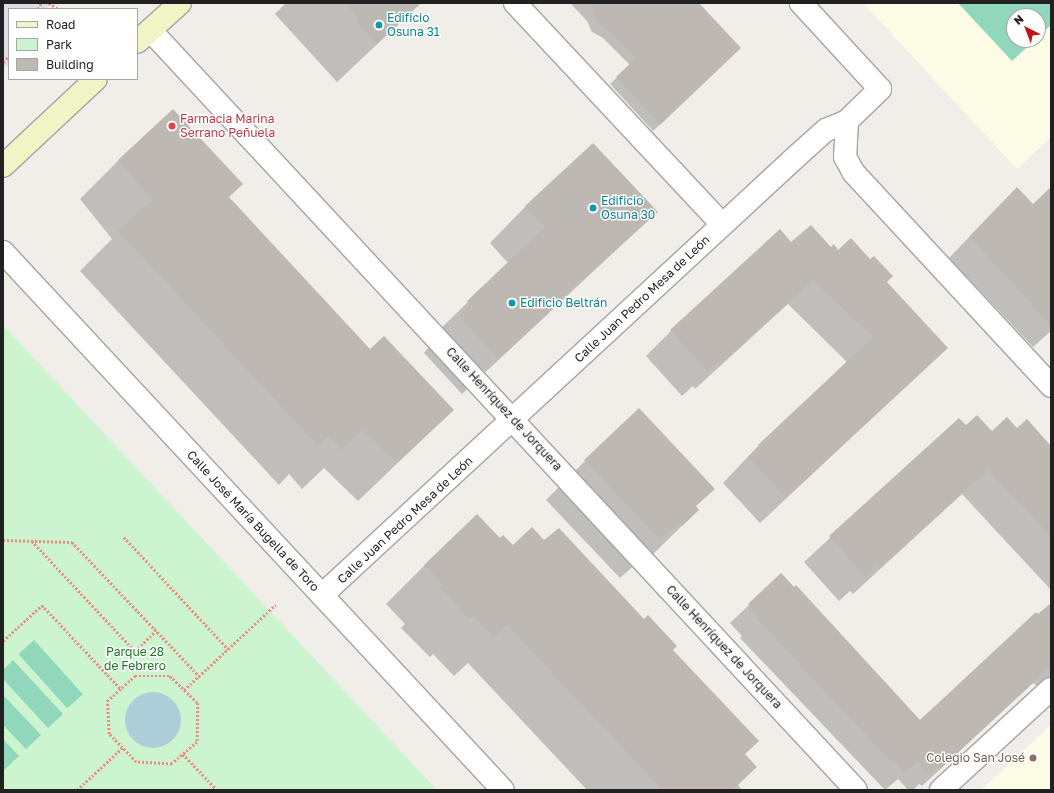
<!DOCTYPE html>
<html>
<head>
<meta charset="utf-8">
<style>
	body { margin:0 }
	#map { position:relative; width:1054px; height:793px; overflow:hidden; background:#f1eee9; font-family:"Golos Text",sans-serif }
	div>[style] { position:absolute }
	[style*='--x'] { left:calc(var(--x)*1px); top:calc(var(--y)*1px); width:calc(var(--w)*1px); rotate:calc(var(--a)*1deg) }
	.education>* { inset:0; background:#fcfce6 }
	.park>* { inset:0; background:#ccf5cf }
	.pitch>* { inset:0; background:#90d7bc; transform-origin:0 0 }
	.plaza>* { inset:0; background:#dddde6 }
	.water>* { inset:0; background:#aecfd9 }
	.round { border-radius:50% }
	.shadow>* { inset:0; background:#0003 }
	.building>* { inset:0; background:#beb8b2 }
	.path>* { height:2.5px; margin-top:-1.25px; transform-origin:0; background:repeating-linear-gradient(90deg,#ec8b7e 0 2px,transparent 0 4px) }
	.roads { filter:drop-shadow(1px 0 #a5a5a5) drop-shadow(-1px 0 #a5a5a5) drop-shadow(0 1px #a5a5a5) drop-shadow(0 -1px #a5a5a5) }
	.minor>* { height:22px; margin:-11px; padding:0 11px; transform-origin:11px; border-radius:11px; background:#fff }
	.tertiary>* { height:22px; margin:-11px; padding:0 11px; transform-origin:11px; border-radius:11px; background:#fff }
	.secondary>* { height:22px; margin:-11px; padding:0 11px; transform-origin:11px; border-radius:11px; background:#f1f4c4 }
	.dots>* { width:11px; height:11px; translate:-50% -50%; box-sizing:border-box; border:2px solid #fff; border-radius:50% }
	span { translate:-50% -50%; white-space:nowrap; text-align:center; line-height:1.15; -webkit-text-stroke:3px #fff; paint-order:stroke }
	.culture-label { font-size:12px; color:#0d838f }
	.left { translate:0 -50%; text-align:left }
	.health-label { font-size:12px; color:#be3a42 }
	.street-label { font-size:12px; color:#212121 }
	.park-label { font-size:12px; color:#187720 }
	.education-label { font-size:12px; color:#785e54 }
	.right { translate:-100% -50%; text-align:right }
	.frame { position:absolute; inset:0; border:4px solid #212121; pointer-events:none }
	.legend { position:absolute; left:8px; top:8px; width:130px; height:72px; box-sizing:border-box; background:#fff; border:1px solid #a6a6a6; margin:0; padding:5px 7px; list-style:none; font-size:12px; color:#212121 }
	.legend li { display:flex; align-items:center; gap:8px; height:20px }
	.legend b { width:20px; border:1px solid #a6a6a6 }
	.north { position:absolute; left:1006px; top:8px; width:40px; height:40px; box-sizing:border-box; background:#fff; border:1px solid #a6a6a6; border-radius:50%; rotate:318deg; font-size:11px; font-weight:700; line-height:16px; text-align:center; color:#212121 }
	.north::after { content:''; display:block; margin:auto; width:14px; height:18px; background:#be1615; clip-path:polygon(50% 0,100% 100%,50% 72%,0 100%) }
</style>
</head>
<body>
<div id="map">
	<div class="education">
		<i style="clip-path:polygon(evenodd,863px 3px,1051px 3px,1051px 137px,1017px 169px,863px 3px,1014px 16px,1038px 16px,1038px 40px,1014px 40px,1014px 16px)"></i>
		<i style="clip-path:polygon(1051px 725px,1051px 790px,981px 790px)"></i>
	</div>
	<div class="park">
		<i style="clip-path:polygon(3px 325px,437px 790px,3px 790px)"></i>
	</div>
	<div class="pitch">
		<i style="clip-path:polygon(958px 3px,1051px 3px,1051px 25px,1038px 37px,1038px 16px,1014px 16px,1014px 40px,1035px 40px,1012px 61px)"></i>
		<i style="left:34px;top:640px;width:73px;height:21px;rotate:48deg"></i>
		<i style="clip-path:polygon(13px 660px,63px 714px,48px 728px,3px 679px,3px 670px)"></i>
		<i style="clip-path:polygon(3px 695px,41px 735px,26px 749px,3px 725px)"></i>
		<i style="clip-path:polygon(3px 739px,19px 756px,4px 770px,3px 769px)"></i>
	</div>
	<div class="plaza">
		<i style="clip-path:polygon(3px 3px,50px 3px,46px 9px,9px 9px,9px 64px,3px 69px)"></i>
	</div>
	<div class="water">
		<i class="round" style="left:125px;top:692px;width:56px;height:56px"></i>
	</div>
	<div class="shadow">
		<i style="clip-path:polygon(286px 3px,421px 3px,337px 82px,275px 14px)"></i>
		<i style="clip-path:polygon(570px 3px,697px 3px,733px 55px,653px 131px,610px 84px,630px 65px,603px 38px,592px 32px,587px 21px)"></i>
		<i style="clip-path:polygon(119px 160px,228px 198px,370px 350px,453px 410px,358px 501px,324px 468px,302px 489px,289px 474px,279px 485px,80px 271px,112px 239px,80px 199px)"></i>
		<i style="clip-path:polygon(1051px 189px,1051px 331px,1033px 347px,949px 258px,997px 208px,1033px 206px)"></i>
		<i style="clip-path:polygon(526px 206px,657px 212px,462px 394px,424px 353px,434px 341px,431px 338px,508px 263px,490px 243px)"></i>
		<i style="clip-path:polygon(791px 244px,838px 251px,886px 282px,947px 348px,760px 523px,723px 483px,759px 445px,847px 362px,788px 304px,695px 389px,693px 386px,682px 396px,646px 356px,671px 331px)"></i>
		<i style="clip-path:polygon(959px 419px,966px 426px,992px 433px,1017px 430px,1051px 446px,1051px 590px,962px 494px,853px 594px,850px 591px,839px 601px,804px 562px)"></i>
		<i style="clip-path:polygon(585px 461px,695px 507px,698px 510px,643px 564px,639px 561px,620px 578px,546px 500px)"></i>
		<i style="clip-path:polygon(500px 539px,513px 546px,544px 542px,672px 650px,744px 754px,756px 767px,738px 785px,742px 790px,587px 790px,468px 663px,454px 676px,433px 654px,430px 657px,401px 628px,405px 624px,386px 604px,425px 565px)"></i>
		<i style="clip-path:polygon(781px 575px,919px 721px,1051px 604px,1051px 695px,1033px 683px,922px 786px,919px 784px,913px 790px,908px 790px,898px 779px,885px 790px,740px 638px,742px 636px,730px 623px)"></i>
	</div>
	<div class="building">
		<i style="clip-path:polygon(345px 3px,421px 3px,377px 44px,355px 20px,358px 17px)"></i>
		<i style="clip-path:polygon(592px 3px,699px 3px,741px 48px,660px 125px,616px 77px,636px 58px,610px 32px,596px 22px)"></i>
		<i style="clip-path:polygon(173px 109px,243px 184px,229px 197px,370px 349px,384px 336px,454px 410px,397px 463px,363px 430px,341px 450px,329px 436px,318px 446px,118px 231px,152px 200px,118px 160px)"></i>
		<i style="clip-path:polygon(593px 143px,658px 212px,548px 310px,550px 312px,499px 359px,459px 316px,469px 304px,467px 301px,545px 227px,525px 206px)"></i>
		<i style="clip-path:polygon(1017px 187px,1033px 204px,1051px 187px,1051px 325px,969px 237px)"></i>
		<i style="clip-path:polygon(811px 225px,831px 247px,834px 244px,838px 250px,851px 238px,870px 259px,874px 256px,893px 276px,887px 282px,948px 348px,786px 498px,748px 457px,759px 446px,758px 445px,873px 337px,813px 280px,721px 364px,718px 362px,707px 372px,670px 330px,780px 229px,791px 242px)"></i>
		<i style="clip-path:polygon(639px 408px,715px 489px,696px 506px,699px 510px,682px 526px,679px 522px,660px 540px,584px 460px)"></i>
		<i style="clip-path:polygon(977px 415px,992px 431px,1007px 417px,1017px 428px,1027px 419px,1051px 446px,1051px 537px,988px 470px,879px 569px,876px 566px,865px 577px,829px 536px,959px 418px,966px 425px)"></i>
		<i style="clip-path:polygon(477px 514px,500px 538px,503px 535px,513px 545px,532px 527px,544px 540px,559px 528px,644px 619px,648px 615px,677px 646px,673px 650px,759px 741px,745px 754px,757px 767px,732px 790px,662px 790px,507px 625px,494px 638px,473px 616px,469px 619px,440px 588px,443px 585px,424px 565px)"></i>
		<i style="clip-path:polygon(781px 573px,794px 587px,796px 585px,920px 720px,1036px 612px,1038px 614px,1051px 603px,1051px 666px,940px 769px,938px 767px,929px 775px,917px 762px,904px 773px,893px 761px,892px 763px,757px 619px,759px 617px,748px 604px)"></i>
	</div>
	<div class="path">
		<i style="--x:49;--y:3;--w:11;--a:34"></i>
		<i style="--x:38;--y:9;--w:7;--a:-63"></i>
		<i style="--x:3;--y:62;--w:8;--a:-45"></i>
		<i style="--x:124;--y:537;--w:153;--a:47.1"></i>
		<i style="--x:3;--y:540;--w:69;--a:1.7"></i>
		<i style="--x:72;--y:542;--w:185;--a:46.5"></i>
		<i style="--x:32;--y:541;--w:151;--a:46.9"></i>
		<i style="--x:135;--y:651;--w:29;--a:-44"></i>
		<i style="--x:3;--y:641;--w:53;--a:-42.7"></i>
		<i style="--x:42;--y:605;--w:115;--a:46.8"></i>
		<i style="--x:135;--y:676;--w:35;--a:0"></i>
		<i style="--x:170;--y:676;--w:39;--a:44"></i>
		<i style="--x:198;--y:703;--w:39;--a:91"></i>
		<i style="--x:197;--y:742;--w:33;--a:139"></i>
		<i style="--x:172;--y:764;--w:36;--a:-177"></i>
		<i style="--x:136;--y:762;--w:39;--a:-134"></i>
		<i style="--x:109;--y:734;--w:33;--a:-93"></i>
		<i style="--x:107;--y:701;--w:38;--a:-42"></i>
		<i style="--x:184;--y:690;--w:125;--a:-43"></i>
		<i style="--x:183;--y:754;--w:50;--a:46.6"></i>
		<i style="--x:77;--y:790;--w:62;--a:-43"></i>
	</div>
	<div class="roads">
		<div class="minor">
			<i style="--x:515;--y:3;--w:303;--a:46.9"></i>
			<i style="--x:150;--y:30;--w:1037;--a:47.11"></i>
			<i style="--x:847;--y:121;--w:36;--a:93"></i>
			<i style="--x:845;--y:157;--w:18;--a:61"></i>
			<i style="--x:854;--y:173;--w:290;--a:47.2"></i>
			<i style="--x:322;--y:595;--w:648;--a:-42.75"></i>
			<i style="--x:798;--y:155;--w:38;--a:-42"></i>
			<i style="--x:826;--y:130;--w:23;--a:-23"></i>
			<i style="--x:847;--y:121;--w:46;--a:-44.1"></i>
			<i style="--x:880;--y:89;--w:117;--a:-132.6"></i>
			<i style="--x:941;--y:790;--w:149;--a:-42.6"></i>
		</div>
		<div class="tertiary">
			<i style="--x:3;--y:252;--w:734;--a:47.1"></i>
		</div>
		<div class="secondary">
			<i style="--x:137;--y:42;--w:58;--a:-42.2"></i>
			<i style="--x:3;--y:166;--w:127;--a:-43.1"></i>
		</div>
	</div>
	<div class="dots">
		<i style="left:379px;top:25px;background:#0f9aa8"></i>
		<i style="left:172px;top:126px;background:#e0444e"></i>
		<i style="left:593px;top:208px;background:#0f9aa8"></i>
		<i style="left:512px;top:303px;background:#0f9aa8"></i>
		<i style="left:1033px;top:758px;background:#8d6e63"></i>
	</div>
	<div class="culture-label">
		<span class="left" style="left:387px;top:25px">Edificio<br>Osuna 31</span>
		<span class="left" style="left:601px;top:208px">Edificio<br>Osuna 30</span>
		<span class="left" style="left:520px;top:303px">Edificio Beltrán</span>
	</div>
	<div class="health-label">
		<span class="left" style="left:180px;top:126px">Farmacia Marina<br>Serrano Peñuela</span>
	</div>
	<div class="street-label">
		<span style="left:642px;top:299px;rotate:-43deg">Calle Juan Pedro Mesa de León</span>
		<span style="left:504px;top:409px;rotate:47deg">Calle Henríquez de Jorquera</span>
		<span style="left:405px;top:520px;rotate:-43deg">Calle Juan Pedro Mesa de León</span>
		<span style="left:253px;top:521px;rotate:47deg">Calle José María Bugella de Toro</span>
		<span style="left:724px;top:647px;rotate:47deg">Calle Henríquez de Jorquera</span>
	</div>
	<div class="park-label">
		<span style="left:135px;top:659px">Parque 28<br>de Febrero</span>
	</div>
	<div class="education-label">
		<span class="right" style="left:1025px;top:758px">Colegio San José</span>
	</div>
	<div class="frame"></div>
	<ul class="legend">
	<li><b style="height:5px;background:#f1f4c4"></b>Road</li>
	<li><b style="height:11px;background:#ccf5cf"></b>Park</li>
	<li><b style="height:11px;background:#beb8b2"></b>Building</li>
	</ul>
	<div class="north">N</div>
</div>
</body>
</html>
